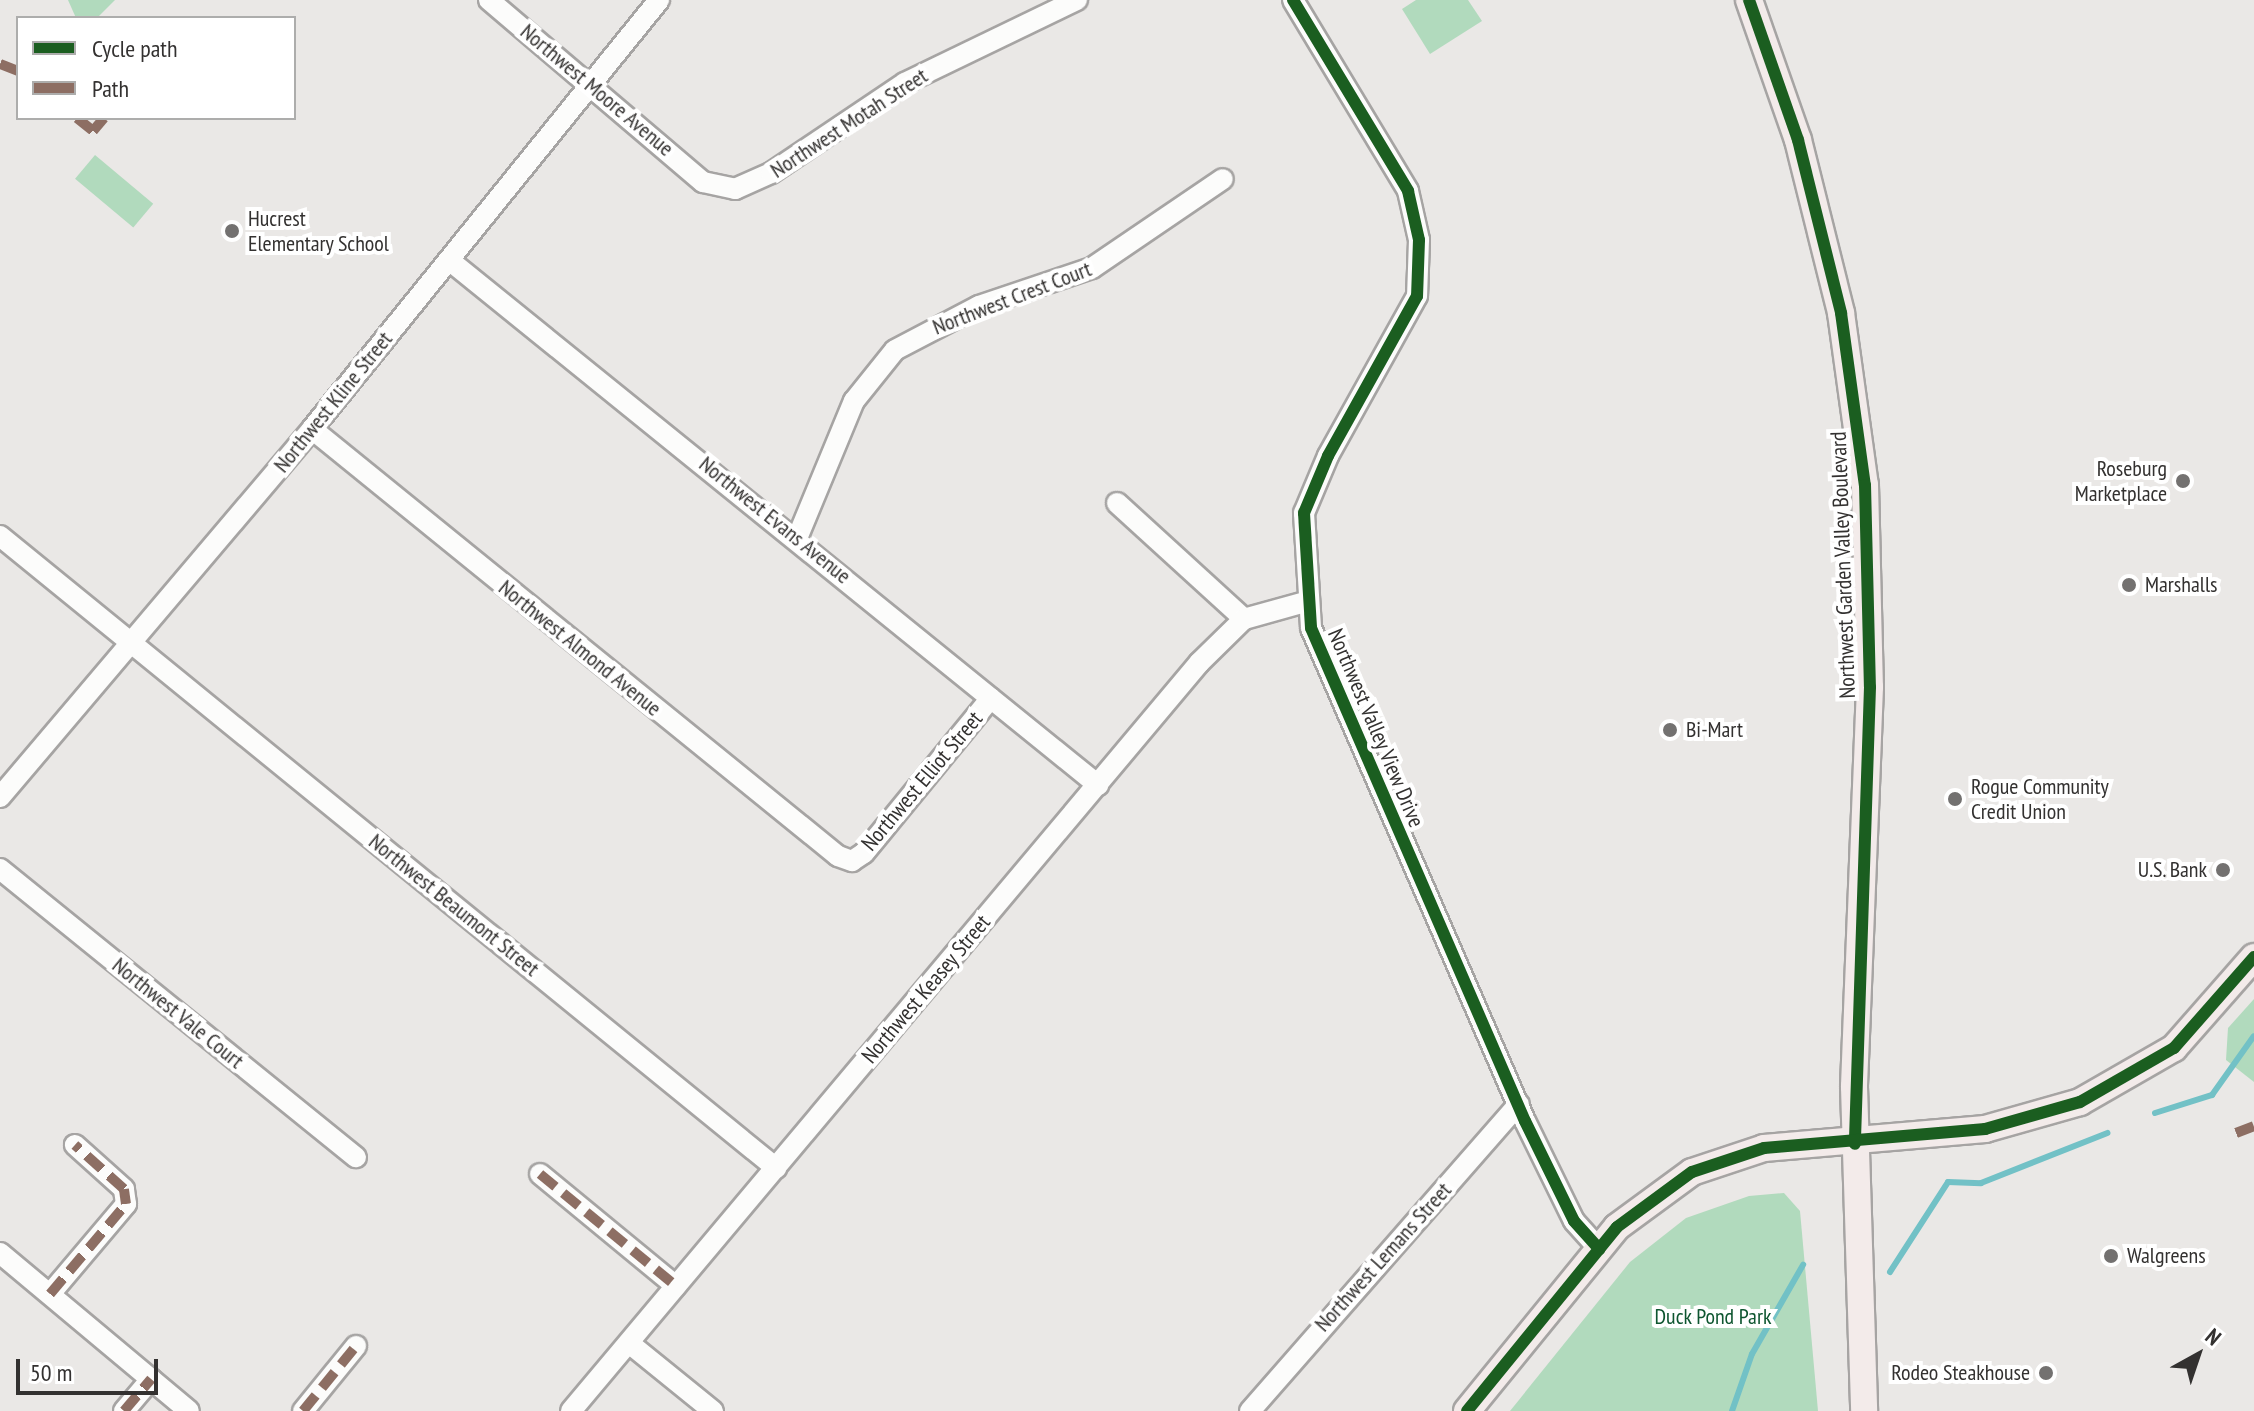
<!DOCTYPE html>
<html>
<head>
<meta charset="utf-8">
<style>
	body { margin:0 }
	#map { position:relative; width:2254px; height:1411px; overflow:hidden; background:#eae8e6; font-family:"PT Sans Narrow",sans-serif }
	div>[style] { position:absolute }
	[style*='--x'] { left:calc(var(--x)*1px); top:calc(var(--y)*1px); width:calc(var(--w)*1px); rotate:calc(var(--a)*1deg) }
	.green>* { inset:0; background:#b1dabd; transform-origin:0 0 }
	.stream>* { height:6px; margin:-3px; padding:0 3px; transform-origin:3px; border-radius:3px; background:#72c1c6 }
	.roads { filter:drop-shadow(2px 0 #a6a4a3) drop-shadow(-2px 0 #a6a4a3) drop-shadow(0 2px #a6a4a3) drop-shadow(0 -2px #a6a4a3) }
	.minor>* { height:20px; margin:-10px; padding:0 10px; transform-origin:10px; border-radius:10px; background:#fcfcfb }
	.major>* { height:26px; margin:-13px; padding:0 13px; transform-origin:13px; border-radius:13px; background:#f3ebea }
	.quiet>* { height:10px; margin-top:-5px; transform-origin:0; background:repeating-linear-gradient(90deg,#8d6e63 0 20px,transparent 0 30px) }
	.cycleway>* { height:12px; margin:-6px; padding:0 6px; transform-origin:6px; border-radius:6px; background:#1b5e20 }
	.dots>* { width:22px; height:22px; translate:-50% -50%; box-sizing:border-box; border:4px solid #fff; border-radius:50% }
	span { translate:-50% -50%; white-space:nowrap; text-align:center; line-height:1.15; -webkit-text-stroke:8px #fff; paint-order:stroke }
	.street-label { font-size:22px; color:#333130 }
	.poi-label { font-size:22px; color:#333130 }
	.left { translate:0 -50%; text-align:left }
	.right { translate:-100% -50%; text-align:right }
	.park-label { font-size:22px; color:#0e5630 }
	.legend { position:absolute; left:16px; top:16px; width:280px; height:104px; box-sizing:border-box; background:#fff; border:2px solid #adadac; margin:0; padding:10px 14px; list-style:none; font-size:24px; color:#333130 }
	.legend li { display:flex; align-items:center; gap:16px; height:40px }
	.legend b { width:40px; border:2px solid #adadac }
	.north { position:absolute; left:2158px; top:1315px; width:80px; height:80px; -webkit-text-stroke:6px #fff; paint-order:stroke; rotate:40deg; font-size:22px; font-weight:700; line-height:32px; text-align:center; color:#333130 }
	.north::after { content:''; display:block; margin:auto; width:28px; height:36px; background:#333130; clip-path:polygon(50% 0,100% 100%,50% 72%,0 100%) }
	.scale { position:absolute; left:16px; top:1359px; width:142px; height:36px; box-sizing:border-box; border:4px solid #333130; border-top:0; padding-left:10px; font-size:24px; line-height:28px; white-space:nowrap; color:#333130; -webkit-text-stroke:6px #fff; paint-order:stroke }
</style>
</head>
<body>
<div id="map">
	<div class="green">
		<i style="clip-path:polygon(68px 0,115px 0,97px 18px,76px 18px)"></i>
		<i style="clip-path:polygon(1416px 0,1468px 0,1482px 21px,1430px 54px,1402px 9px)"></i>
		<i style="left:95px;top:155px;width:76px;height:31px;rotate:40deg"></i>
		<i style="clip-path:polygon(2254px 999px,2254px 1082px,2226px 1060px,2228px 1028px)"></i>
		<i style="clip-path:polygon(1784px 1193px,1800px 1211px,1818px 1411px,1510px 1411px,1630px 1262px,1686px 1218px,1749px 1196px)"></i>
	</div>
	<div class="stream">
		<i style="--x:2155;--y:1113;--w:60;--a:-17.5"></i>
		<i style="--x:2212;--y:1095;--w:72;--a:-54.6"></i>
		<i style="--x:1890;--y:1272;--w:107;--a:-57.2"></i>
		<i style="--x:1948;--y:1182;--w:33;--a:2"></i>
		<i style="--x:1981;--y:1183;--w:136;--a:-21.6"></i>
		<i style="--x:1732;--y:1411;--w:60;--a:-70.7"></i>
		<i style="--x:1752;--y:1354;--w:103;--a:-60.2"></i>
	</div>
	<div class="roads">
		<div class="minor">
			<i style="--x:489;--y:0;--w:281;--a:40.4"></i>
			<i style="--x:703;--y:182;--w:33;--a:12"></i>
			<i style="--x:735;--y:189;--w:39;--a:-24"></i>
			<i style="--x:771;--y:173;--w:161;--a:-33.9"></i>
			<i style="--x:905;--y:83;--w:191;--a:-25.8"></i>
			<i style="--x:1293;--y:0;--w:223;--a:58.9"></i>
			<i style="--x:1408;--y:191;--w:50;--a:77.3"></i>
			<i style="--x:1419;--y:240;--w:56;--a:92"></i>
			<i style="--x:1417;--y:296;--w:183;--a:119.1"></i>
			<i style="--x:1328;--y:456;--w:62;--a:112.8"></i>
			<i style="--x:1304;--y:513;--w:115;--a:86.5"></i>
			<i style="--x:1311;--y:628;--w:537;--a:66.54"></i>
			<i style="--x:1525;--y:1121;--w:111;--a:63.9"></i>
			<i style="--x:1574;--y:1221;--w:38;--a:48"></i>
			<i style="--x:449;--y:260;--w:835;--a:38.97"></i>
			<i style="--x:312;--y:429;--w:677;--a:39.07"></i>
			<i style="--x:838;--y:856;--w:15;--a:20"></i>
			<i style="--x:852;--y:861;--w:14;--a:-34"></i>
			<i style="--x:864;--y:853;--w:200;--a:-50.7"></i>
			<i style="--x:1117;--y:503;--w:172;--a:42.4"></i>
			<i style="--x:0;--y:536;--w:1001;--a:39.16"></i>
			<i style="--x:798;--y:536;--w:146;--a:-67.5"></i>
			<i style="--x:854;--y:401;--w:65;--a:-51.2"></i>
			<i style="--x:895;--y:350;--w:95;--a:-27.6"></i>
			<i style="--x:979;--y:306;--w:119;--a:-18.6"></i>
			<i style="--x:1092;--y:268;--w:158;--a:-34.2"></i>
			<i style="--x:0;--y:797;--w:482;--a:-49.7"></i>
			<i style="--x:312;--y:429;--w:552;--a:-51.03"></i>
			<i style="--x:0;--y:869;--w:458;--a:39"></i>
			<i style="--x:540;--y:1174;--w:176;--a:39.5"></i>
			<i style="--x:0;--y:1253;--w:246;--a:39.9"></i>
			<i style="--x:50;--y:1294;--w:118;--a:-49.8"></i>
			<i style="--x:126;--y:1204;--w:15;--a:-98"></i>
			<i style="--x:124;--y:1189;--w:66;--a:-138.1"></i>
			<i style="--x:629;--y:1343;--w:108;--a:39"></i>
			<i style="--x:124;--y:1411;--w:42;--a:-49.8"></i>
			<i style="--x:303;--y:1411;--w:84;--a:-50.8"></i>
			<i style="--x:571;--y:1411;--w:977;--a:-49.98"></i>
			<i style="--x:1199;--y:663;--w:63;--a:-44.4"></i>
			<i style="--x:1244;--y:619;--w:63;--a:-15.6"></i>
			<i style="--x:1250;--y:1411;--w:408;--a:-48.8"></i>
		</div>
		<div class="major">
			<i style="--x:1749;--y:0;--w:148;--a:70.7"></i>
			<i style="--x:1798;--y:140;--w:178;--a:76"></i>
			<i style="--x:1841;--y:313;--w:174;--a:82.1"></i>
			<i style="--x:1865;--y:485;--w:202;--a:88.6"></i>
			<i style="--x:1870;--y:687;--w:400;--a:92.3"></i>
			<i style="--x:1854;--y:1087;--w:324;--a:88.2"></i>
			<i style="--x:1467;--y:1411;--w:237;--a:-50.8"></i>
			<i style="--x:1617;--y:1227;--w:93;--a:-36.3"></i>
			<i style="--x:1692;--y:1172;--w:76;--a:-18.4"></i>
			<i style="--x:1764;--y:1148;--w:222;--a:-4.9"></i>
			<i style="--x:1985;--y:1129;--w:99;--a:-15.9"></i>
			<i style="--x:2080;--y:1102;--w:108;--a:-29.9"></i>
			<i style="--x:2174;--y:1048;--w:121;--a:-48.7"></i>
		</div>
	</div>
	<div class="quiet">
		<i style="--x:0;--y:64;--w:19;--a:21"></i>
		<i style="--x:77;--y:118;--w:21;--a:39"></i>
		<i style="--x:93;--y:131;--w:17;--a:-50"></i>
		<i style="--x:2236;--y:1133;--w:19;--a:-21"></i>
		<i style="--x:540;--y:1174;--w:176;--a:39.5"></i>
		<i style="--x:50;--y:1294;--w:118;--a:-49.8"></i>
		<i style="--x:126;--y:1204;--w:15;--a:-98"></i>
		<i style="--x:124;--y:1189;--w:66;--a:-138.1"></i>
		<i style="--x:124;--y:1411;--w:42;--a:-49.8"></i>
		<i style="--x:303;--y:1411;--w:84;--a:-50.8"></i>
	</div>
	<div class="cycleway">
		<i style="--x:1293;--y:0;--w:223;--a:58.9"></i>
		<i style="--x:1408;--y:191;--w:50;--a:77.3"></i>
		<i style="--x:1419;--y:240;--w:56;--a:92"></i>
		<i style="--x:1417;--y:296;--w:183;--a:119.1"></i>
		<i style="--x:1328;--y:456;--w:62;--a:112.8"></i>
		<i style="--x:1304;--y:513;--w:115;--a:86.5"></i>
		<i style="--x:1311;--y:628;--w:537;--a:66.54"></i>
		<i style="--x:1525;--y:1121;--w:111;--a:63.9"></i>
		<i style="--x:1574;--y:1221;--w:38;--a:48"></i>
		<i style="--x:1749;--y:0;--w:148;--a:70.7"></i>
		<i style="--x:1798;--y:140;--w:178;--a:76"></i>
		<i style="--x:1841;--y:313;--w:174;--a:82.1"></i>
		<i style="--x:1865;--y:485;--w:202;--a:88.6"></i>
		<i style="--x:1870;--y:687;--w:457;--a:91.9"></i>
		<i style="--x:1467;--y:1411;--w:237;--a:-50.8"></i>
		<i style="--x:1617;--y:1227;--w:93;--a:-36.3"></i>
		<i style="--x:1692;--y:1172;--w:76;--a:-18.4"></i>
		<i style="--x:1764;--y:1148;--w:222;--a:-4.9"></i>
		<i style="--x:1985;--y:1129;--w:99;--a:-15.9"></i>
		<i style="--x:2080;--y:1102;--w:108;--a:-29.9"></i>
		<i style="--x:2174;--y:1048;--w:121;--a:-48.7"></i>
	</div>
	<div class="dots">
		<i style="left:232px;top:231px;background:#737170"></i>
		<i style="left:2183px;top:481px;background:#737170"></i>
		<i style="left:2129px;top:585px;background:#737170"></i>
		<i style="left:1670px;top:730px;background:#737170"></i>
		<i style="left:1955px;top:799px;background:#737170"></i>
		<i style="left:2223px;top:870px;background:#737170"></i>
		<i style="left:2111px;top:1256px;background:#737170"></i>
		<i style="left:2046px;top:1373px;background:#737170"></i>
	</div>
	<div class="street-label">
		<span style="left:597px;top:90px;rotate:40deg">Northwest Moore Avenue</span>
		<span style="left:849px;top:123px;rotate:-33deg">Northwest Motah Street</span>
		<span style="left:1012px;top:298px;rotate:-21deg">Northwest Crest Court</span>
		<span style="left:333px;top:402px;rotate:-51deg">Northwest Kline Street</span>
		<span style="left:775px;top:520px;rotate:39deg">Northwest Evans Avenue</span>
		<span style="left:1843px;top:565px;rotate:-92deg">Northwest Garden Valley Boulevard</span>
		<span style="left:580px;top:648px;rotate:39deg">Northwest Almond Avenue</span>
		<span style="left:1376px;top:728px;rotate:67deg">Northwest Valley View Drive</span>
		<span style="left:922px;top:781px;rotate:-50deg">Northwest Elliot Street</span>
		<span style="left:454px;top:905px;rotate:39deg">Northwest Beaumont Street</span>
		<span style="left:926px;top:989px;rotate:-50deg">Northwest Keasey Street</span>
		<span style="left:178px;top:1013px;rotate:39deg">Northwest Vale Court</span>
		<span style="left:1383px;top:1257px;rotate:-48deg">Northwest Lemans Street</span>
	</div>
	<div class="poi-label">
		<span class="left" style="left:248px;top:231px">Hucrest<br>Elementary School</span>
		<span class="right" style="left:2167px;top:481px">Roseburg<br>Marketplace</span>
		<span class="left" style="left:2145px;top:585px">Marshalls</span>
		<span class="left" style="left:1686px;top:730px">Bi-Mart</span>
		<span class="left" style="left:1971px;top:799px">Rogue Community<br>Credit Union</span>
		<span class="right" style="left:2207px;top:870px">U.S. Bank</span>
		<span class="left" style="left:2127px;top:1256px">Walgreens</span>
		<span class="right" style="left:2030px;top:1373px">Rodeo Steakhouse</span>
	</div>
	<div class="park-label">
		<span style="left:1713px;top:1317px">Duck Pond Park</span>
	</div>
	<ul class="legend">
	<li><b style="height:10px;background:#1b5e20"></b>Cycle path</li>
	<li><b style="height:10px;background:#8d6e63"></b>Path</li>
	</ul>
	<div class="north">N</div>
	<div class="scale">50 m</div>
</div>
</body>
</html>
